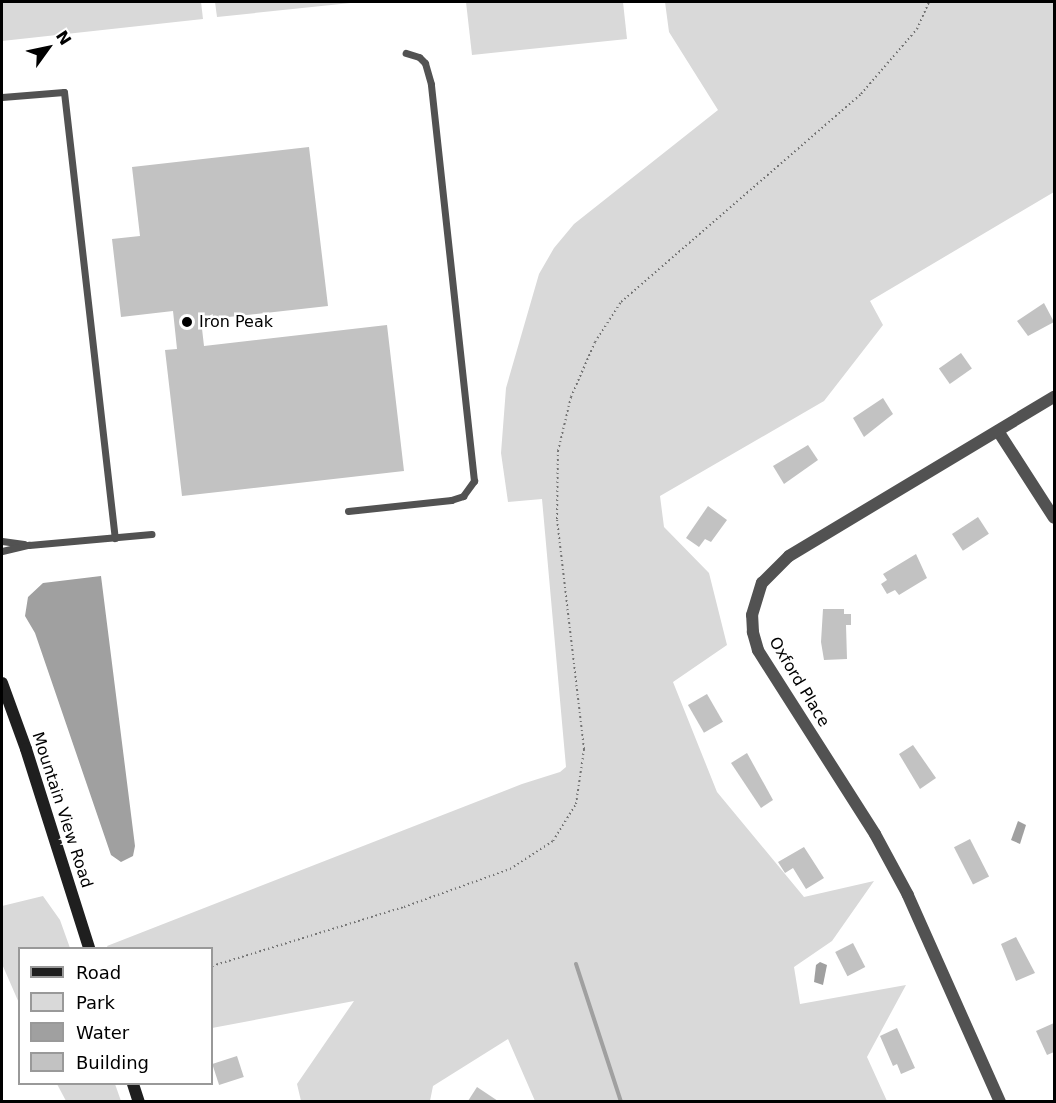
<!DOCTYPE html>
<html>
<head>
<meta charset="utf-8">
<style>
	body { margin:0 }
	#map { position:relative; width:1056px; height:1103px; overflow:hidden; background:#fff; font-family:"DejaVu Sans",sans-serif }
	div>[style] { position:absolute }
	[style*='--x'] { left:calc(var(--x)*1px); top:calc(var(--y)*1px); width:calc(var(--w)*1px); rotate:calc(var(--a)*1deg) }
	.green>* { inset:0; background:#d9d9d9 }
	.water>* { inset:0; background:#a0a0a0 }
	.stream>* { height:4px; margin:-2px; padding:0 2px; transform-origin:2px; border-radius:2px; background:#a0a0a0 }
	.building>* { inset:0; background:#c2c2c2; transform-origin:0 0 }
	.path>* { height:2px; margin-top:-1px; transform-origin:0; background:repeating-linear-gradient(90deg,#747474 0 1.5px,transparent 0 4.5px) }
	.lane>* { height:7px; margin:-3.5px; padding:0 3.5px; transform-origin:3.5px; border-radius:3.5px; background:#525252 }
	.street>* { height:12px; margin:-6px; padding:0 6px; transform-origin:6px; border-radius:6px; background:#525252 }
	.secondary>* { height:12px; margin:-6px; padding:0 6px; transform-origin:6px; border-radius:6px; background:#1f1f1f }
	.dots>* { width:16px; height:16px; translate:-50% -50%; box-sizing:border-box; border:3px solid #fff; border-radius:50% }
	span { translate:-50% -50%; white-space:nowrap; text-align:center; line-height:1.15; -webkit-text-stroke:5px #fff; paint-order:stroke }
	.poi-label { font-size:16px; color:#000 }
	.left { translate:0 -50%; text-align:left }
	.street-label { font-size:16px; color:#000 }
	.frame { position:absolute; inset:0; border:3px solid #000; pointer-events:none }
	.legend { position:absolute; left:18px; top:947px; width:195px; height:138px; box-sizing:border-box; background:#fff; border:2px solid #999; margin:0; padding:8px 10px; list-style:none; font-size:18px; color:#000 }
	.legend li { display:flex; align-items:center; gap:12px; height:30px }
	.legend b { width:30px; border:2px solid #999 }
	.north { position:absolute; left:18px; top:18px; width:60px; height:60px; -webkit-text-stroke:4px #fff; paint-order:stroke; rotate:57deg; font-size:16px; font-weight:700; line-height:24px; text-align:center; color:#000 }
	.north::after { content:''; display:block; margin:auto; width:21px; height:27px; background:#000; clip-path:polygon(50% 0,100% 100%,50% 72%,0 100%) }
</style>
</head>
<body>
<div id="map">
	<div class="green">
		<i style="clip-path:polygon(2px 2px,201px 2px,203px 19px,2px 41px)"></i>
		<i style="clip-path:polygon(215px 2px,360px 2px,217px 17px)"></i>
		<i style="clip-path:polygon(466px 2px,623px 2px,627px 39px,472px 55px)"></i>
		<i style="clip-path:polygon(665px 2px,1054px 2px,1054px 192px,870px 301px,883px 325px,824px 401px,660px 496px,664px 527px,709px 573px,727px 645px,673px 682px,717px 792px,804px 897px,874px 881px,832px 941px,794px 967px,800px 1004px,906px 985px,867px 1057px,887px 1101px,535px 1101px,508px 1039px,433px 1086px,430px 1101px,301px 1101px,297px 1084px,354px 1001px,212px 1028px,212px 948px,108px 948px,107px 946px,522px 784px,560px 772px,566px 767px,542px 499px,508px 502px,501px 453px,506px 388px,539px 274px,554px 248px,574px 224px,718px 110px,669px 32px)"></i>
		<i style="clip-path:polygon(43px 896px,60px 920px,70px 948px,20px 948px,19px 1003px,2px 964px,2px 906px)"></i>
		<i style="clip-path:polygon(57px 1084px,115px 1084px,121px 1101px,66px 1101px)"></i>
	</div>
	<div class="water">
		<i style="clip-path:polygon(101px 576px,135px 846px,133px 856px,121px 862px,111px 855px,35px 633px,25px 616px,28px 597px,43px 583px)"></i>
		<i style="clip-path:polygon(1018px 821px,1026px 825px,1020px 844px,1011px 840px)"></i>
		<i style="clip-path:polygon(820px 962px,827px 965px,823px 985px,814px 982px,816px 965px)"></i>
	</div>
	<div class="stream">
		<i style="--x:576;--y:964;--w:145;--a:71.9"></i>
	</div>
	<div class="building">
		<i style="clip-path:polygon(309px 147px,328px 306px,201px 320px,204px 346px,387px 325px,404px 471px,182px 496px,165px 350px,177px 349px,173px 311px,121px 317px,112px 239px,140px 236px,132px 167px)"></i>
		<i style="clip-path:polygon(1044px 303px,1054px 322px,1028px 336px,1017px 321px)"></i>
		<i style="left:961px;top:353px;width:19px;height:27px;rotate:55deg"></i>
		<i style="clip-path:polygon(883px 398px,893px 414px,864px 437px,853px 418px)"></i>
		<i style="clip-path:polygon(808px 445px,818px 460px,784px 484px,773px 466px)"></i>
		<i style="clip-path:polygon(708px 506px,727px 520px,711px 542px,705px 539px,699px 547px,686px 538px)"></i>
		<i style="left:978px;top:517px;width:20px;height:31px;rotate:57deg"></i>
		<i style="clip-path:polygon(916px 554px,927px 578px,899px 595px,895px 590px,887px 594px,881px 584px,887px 580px,883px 574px)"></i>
		<i style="clip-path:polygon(823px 609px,844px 609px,844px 614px,851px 614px,851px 625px,846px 625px,847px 659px,824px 660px,821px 642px)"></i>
		<i style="left:707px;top:694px;width:32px;height:22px;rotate:60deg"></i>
		<i style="clip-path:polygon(913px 745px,936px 778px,920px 789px,899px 754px)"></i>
		<i style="clip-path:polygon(747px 753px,773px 800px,761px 808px,731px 763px)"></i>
		<i style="left:970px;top:839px;width:42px;height:18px;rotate:63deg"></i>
		<i style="clip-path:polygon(804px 847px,824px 878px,806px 889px,793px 868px,785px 873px,778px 862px)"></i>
		<i style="clip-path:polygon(1016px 937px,1035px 973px,1016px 981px,1001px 944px)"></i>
		<i style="left:853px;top:943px;width:27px;height:20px;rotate:63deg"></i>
		<i style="clip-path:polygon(1054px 1023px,1054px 1052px,1047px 1055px,1036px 1031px)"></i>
		<i style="clip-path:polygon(897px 1028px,915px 1068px,901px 1074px,897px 1064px,893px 1066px,880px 1036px)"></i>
		<i style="left:237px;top:1056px;width:22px;height:26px;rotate:72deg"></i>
		<i style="clip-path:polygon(477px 1087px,498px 1101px,468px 1101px)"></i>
	</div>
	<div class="path">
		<i style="--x:212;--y:966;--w:201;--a:-17.1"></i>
		<i style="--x:404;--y:907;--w:113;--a:-19.7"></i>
		<i style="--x:510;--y:869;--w:51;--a:-33.1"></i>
		<i style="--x:553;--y:841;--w:44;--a:-58.1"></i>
		<i style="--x:576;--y:804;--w:56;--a:-81.7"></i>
		<i style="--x:584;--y:749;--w:232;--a:-96.7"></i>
		<i style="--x:557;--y:519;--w:68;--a:-89.2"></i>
		<i style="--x:558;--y:451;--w:56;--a:-76.5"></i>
		<i style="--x:571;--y:397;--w:60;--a:-66.4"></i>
		<i style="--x:595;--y:342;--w:48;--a:-57"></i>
		<i style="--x:621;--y:302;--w:318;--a:-40.9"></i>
		<i style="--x:861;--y:94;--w:86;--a:-49.3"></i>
		<i style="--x:917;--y:29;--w:30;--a:-66"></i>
	</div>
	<div class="lane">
		<i style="--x:2;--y:97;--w:62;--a:-4.6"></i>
		<i style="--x:64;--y:92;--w:449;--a:83.5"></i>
		<i style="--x:348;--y:511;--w:104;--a:-6.1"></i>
		<i style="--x:451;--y:500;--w:13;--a:-18"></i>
		<i style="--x:463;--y:496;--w:19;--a:-54"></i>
		<i style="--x:474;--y:481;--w:399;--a:-96.2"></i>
		<i style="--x:431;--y:84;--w:22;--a:-106"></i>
		<i style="--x:425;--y:63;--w:8;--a:-135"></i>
		<i style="--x:419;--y:57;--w:14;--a:-163"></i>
		<i style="--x:2;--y:541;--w:22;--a:8"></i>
		<i style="--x:2;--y:551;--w:28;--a:-13"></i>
		<i style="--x:29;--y:545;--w:123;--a:-5.1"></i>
	</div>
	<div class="street">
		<i style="--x:998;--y:431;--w:103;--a:57.2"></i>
		<i style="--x:1000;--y:1102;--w:227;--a:-114"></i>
		<i style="--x:908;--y:895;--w:69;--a:-118.4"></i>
		<i style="--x:875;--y:834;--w:218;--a:-122.5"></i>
		<i style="--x:758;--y:650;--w:19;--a:-106"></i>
		<i style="--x:753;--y:632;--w:17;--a:-93"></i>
		<i style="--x:752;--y:615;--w:34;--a:-73"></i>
		<i style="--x:762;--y:583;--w:38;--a:-45"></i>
		<i style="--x:789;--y:556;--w:309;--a:-31"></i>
	</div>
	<div class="secondary">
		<i style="--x:2;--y:683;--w:70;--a:70"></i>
		<i style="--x:26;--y:749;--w:209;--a:72.4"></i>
		<i style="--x:133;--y:1084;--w:19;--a:72"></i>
	</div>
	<div class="dots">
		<i style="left:187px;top:322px;background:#000"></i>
	</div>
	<div class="poi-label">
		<span class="left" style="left:199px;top:322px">Iron Peak</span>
	</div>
	<div class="street-label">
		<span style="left:799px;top:682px;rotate:59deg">Oxford Place</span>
		<span style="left:62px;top:810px;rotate:72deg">Mountain View Road</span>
	</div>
	<div class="frame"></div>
	<ul class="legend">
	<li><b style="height:8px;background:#1f1f1f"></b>Road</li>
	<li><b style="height:16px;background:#d9d9d9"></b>Park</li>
	<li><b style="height:16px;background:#a0a0a0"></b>Water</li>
	<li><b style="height:16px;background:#c2c2c2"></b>Building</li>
	</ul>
	<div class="north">N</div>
</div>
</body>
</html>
